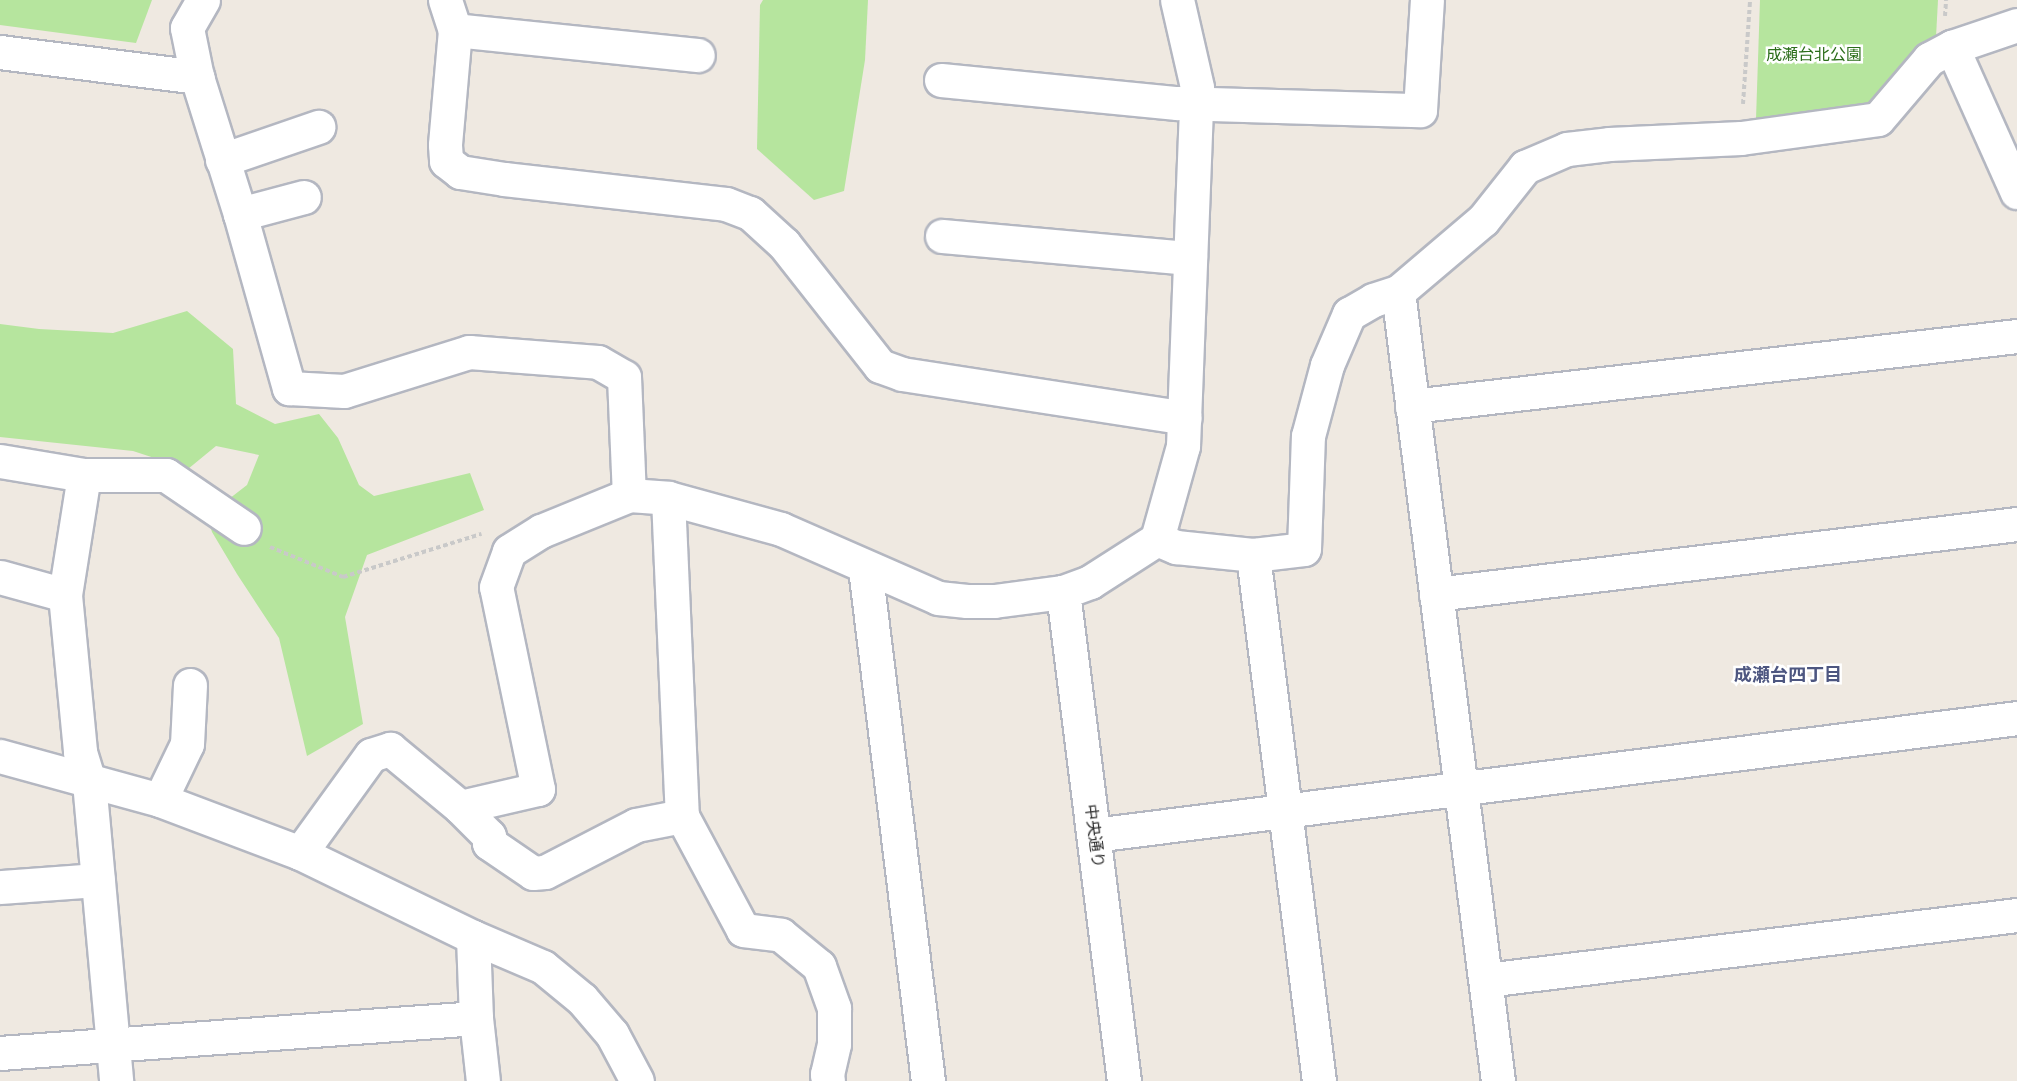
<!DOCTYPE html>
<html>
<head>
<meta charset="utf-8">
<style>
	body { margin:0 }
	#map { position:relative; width:2017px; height:1081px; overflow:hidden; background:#efe9e1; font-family:"Roboto Condensed","Noto Sans JP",sans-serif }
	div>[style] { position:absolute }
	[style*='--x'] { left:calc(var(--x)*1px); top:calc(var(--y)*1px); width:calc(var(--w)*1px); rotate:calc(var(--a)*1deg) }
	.green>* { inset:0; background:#b6e59e }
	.path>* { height:4px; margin-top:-2px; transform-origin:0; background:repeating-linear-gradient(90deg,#c9c9c9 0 4.5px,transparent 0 7.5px) }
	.roads { filter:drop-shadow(2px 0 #b4b7c1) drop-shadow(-2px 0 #b4b7c1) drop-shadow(0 2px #b4b7c1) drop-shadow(0 -2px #b4b7c1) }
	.minor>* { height:33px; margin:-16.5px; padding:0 16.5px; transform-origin:16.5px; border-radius:16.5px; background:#fff }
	span { translate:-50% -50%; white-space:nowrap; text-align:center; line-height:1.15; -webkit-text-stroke:5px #fff; paint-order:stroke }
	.park-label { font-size:16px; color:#2c6e1b }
	.street-label { font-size:16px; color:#2e2e2e }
	.neighbourhood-label { font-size:18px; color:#4d5680; font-weight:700 }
</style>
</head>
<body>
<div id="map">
	<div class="green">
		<i style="clip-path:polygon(0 0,152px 0,136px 43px,0 25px)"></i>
		<i style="clip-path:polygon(763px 0,868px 0,865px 60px,844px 191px,814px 200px,757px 149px,760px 5px)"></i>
		<i style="clip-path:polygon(1760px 0,1938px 0,1936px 37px,1871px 103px,1756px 119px)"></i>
		<i style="clip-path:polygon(187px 311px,233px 349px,236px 404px,275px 424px,319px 414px,338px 438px,359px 485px,374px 496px,470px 473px,484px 510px,367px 555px,345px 617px,363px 724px,307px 756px,279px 638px,237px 574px,212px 532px,207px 516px,247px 485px,259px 455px,216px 446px,188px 469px,133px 451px,0 437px,0 324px,39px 329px,113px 333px)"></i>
	</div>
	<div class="path">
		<i style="--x:1945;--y:16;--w:16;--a:-86"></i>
		<i style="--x:1743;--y:104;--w:104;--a:-86.1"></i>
		<i style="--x:270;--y:547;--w:79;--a:22.3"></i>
		<i style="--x:343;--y:577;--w:145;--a:-17.3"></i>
	</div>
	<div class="roads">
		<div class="minor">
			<i style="--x:203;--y:0;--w:32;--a:120"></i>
			<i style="--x:187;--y:28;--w:50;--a:78.5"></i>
			<i style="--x:197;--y:77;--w:144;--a:72.6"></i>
			<i style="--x:240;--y:214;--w:181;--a:74.3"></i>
			<i style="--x:289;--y:388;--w:55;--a:3.1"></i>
			<i style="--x:344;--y:391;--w:131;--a:-17.3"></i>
			<i style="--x:469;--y:352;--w:129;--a:4.4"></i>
			<i style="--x:598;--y:362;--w:30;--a:30"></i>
			<i style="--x:624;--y:377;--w:118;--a:87.6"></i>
			<i style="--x:445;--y:0;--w:32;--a:72"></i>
			<i style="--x:455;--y:30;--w:115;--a:95"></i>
			<i style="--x:445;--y:145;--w:16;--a:86"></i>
			<i style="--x:446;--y:161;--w:18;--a:38"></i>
			<i style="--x:460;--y:172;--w:45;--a:9"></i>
			<i style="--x:504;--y:179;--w:223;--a:6.4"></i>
			<i style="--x:726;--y:204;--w:26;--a:21"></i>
			<i style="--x:750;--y:213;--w:46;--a:42.4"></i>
			<i style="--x:784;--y:244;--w:155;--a:51.8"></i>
			<i style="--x:880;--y:366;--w:23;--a:20"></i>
			<i style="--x:902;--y:374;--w:286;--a:8.8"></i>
			<i style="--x:455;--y:30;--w:244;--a:5.9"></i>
			<i style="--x:1952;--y:47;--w:159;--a:65.9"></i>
			<i style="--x:0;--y:52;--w:199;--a:7.2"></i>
			<i style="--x:941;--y:80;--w:237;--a:5.6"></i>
			<i style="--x:1177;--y:103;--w:243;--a:1.7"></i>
			<i style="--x:1420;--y:110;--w:110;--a:-86.4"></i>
			<i style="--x:222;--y:160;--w:102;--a:-19"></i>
			<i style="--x:240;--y:214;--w:66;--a:-14.9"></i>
			<i style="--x:942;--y:236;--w:249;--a:5.1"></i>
			<i style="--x:1398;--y:292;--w:795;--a:82.78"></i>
			<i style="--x:1412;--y:406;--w:609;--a:-6.6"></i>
			<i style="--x:0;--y:461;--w:85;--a:9.5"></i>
			<i style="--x:84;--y:475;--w:121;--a:99"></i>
			<i style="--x:65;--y:595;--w:158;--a:84.5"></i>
			<i style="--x:80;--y:752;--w:31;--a:73"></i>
			<i style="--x:89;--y:782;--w:300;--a:84.8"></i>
			<i style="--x:84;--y:475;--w:82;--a:0"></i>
			<i style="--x:166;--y:475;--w:94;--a:34.2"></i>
			<i style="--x:668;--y:498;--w:318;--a:87.5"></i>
			<i style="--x:682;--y:816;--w:129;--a:61.8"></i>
			<i style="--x:743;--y:930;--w:38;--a:7"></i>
			<i style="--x:781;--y:935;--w:49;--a:39.2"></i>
			<i style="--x:819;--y:966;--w:45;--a:70.3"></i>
			<i style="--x:834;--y:1008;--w:36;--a:90"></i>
			<i style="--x:834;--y:1044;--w:31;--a:103"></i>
			<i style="--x:827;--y:1074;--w:7;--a:82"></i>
			<i style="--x:1157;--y:539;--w:21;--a:23"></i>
			<i style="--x:1176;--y:547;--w:77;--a:5.9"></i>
			<i style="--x:1253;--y:555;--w:51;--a:-6.7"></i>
			<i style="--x:1304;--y:549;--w:113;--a:-88"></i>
			<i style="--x:1308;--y:436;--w:73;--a:-75"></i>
			<i style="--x:1327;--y:365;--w:56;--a:-66.7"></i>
			<i style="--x:1349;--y:314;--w:28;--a:-30"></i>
			<i style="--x:1373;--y:300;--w:26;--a:-18"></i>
			<i style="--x:1398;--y:292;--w:111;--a:-40.3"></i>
			<i style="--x:1483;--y:220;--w:68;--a:-51.6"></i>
			<i style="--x:1525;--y:167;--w:46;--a:-23.2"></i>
			<i style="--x:1567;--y:149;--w:42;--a:-6.8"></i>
			<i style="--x:1609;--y:144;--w:132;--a:-2.6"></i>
			<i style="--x:1741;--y:138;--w:138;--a:-7.9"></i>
			<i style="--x:1878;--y:119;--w:79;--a:-49.6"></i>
			<i style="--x:1929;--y:59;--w:26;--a:-28"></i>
			<i style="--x:1952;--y:47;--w:69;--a:-18.7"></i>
			<i style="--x:1253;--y:555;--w:530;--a:82.85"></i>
			<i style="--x:865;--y:568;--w:517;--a:83"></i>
			<i style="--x:0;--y:577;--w:67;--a:15.5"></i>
			<i style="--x:1063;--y:592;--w:493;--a:82.9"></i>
			<i style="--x:1436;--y:594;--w:585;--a:-6.87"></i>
			<i style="--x:0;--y:756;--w:166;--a:15.4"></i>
			<i style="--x:160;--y:800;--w:150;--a:20.7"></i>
			<i style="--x:300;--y:853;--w:192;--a:25.9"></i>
			<i style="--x:473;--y:937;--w:76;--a:23.2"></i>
			<i style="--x:543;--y:967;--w:50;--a:39.4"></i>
			<i style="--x:582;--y:999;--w:46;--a:49.4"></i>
			<i style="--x:612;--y:1034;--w:53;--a:62"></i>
			<i style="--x:160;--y:800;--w:62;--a:-64.3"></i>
			<i style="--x:187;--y:744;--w:59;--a:-87.1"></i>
			<i style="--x:460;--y:807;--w:41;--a:45"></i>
			<i style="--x:489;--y:836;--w:7;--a:90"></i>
			<i style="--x:489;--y:843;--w:53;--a:34.3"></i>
			<i style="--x:533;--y:873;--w:12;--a:-5"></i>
			<i style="--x:545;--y:872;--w:102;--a:-27.3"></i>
			<i style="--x:636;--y:825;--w:47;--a:-11.1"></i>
			<i style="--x:1094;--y:835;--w:930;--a:-7.22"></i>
			<i style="--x:300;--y:853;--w:121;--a:-54.1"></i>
			<i style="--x:371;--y:755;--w:20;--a:-18"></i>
			<i style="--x:390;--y:749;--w:91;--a:39.6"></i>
			<i style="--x:460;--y:807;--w:80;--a:-13"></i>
			<i style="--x:538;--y:789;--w:206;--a:-101.7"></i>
			<i style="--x:496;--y:587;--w:38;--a:-70"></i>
			<i style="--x:509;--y:551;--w:38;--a:-32"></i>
			<i style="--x:541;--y:531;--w:95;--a:-22.2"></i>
			<i style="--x:629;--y:495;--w:39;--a:4"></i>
			<i style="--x:668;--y:498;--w:117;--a:15.3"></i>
			<i style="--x:781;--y:529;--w:171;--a:23.7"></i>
			<i style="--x:938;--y:598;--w:29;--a:6"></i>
			<i style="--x:967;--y:601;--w:27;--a:0"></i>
			<i style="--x:994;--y:601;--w:70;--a:-7.4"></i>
			<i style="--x:1063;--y:592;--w:29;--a:-20"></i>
			<i style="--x:1090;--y:582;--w:80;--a:-32.7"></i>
			<i style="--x:1157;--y:539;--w:97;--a:-74.4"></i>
			<i style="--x:1183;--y:446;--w:359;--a:-87.8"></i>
			<i style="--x:1197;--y:87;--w:89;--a:-102.9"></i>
			<i style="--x:0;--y:887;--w:98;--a:-4.1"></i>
			<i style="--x:473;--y:937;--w:81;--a:87.9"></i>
			<i style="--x:476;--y:1018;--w:63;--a:83.7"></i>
			<i style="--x:1486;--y:980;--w:535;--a:-6.98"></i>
			<i style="--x:0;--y:1053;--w:477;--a:-4.2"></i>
		</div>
	</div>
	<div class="park-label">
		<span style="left:1814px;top:55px">成瀬台北公園</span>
	</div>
	<div class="street-label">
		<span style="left:1094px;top:836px;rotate:83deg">中央通り</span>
	</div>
	<div class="neighbourhood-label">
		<span style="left:1788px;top:675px">成瀬台四丁目</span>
	</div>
</div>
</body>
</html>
